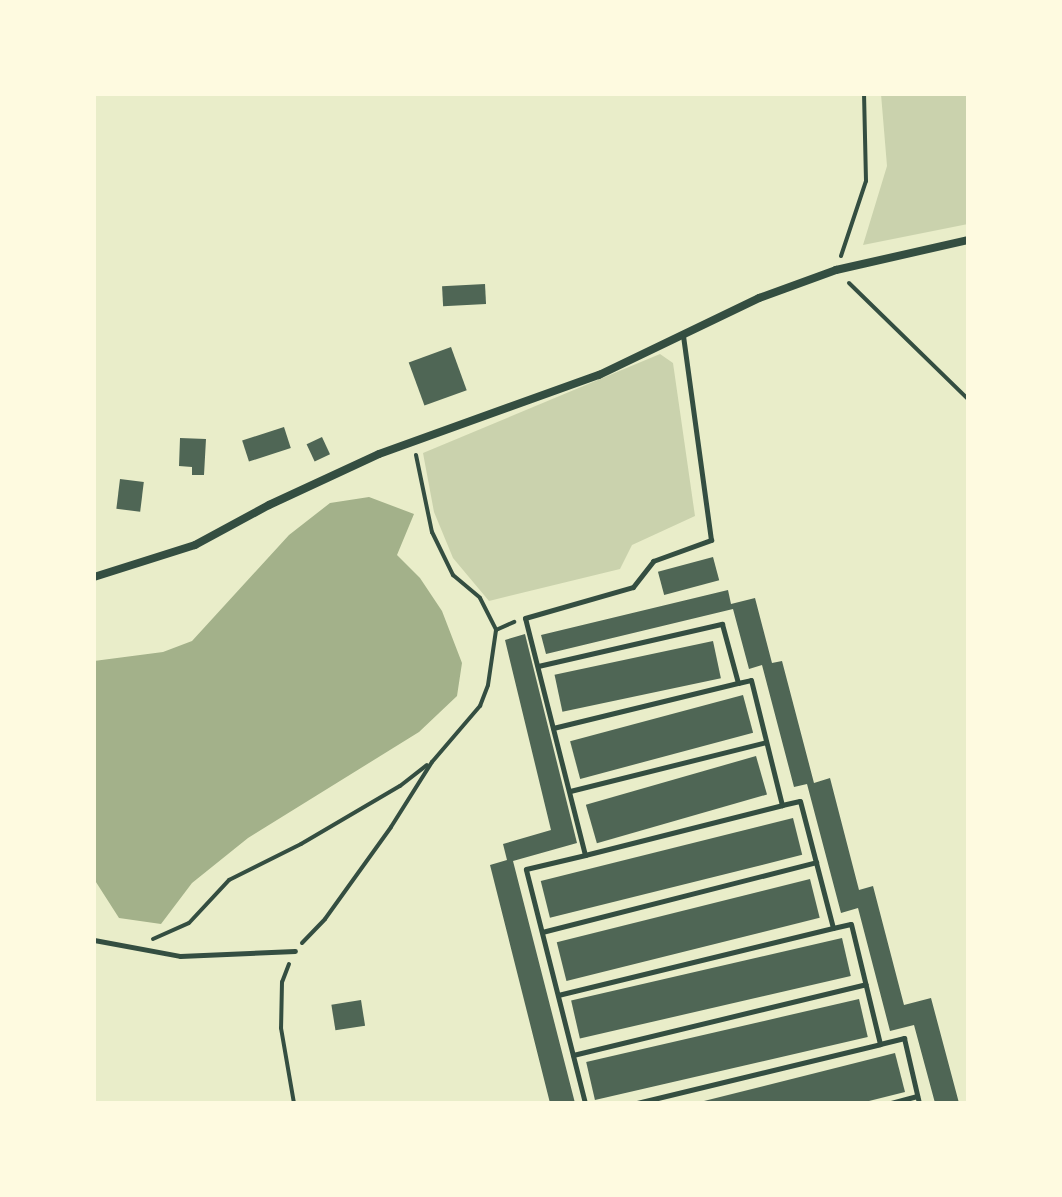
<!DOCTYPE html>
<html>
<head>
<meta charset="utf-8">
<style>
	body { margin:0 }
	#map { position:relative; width:1062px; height:1197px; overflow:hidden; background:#e9edc9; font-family:"Golos Text",sans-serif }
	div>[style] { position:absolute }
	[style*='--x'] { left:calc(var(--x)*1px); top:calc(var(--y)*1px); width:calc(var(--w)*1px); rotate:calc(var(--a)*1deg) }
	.green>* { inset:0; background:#cad2ad }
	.water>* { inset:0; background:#a3b18a }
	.building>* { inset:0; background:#4f6655; transform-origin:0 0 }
	.path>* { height:4px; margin:-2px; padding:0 2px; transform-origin:2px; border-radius:2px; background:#344e41 }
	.service>* { height:5px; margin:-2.5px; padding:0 2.5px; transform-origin:2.5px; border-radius:2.5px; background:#344e41 }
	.minor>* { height:8px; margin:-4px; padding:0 4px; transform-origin:4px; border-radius:4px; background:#344e41 }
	span { translate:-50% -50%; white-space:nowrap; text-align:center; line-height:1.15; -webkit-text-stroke:6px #fefae0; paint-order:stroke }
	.frame { position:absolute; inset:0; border:96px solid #fefae0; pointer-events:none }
</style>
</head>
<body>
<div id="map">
	<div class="green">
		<i style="clip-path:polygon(881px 94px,968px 94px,968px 224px,863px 245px,887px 166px)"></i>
		<i style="clip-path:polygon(660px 354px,673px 363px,695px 516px,632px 545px,620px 569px,489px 601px,453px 558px,434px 512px,423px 453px)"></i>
	</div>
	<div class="water">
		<i style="clip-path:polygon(369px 497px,414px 514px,397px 555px,420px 578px,442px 611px,462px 663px,457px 696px,419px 732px,248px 838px,192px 883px,161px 924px,119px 918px,94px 879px,94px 661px,163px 652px,192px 641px,289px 535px,330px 503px)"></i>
	</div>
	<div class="building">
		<i style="left:485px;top:284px;width:20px;height:43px;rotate:87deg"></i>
		<i style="left:451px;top:347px;width:46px;height:45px;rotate:70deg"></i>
		<i style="left:284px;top:427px;width:22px;height:44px;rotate:72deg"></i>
		<i style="left:322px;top:437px;width:19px;height:17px;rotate:65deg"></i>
		<i style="clip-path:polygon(180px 438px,206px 439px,204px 475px,192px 475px,192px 467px,179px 466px)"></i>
		<i style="left:120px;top:479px;width:24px;height:30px;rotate:7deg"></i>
		<i style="left:713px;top:557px;width:24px;height:57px;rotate:75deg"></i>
		<i style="clip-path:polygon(728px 590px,731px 604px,755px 598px,772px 663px,782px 661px,814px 783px,830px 778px,859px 890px,873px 886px,904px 1005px,931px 998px,959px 1103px,935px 1103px,914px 1025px,890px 1031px,858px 908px,841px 913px,807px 784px,794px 787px,762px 665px,749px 669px,733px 609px,546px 654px,541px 635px)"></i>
		<i style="clip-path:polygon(525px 634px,577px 843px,513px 861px,575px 1103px,550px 1103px,490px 865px,507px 860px,503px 844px,551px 830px,505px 640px)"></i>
		<i style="left:713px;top:641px;width:38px;height:162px;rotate:78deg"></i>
		<i style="left:743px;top:695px;width:39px;height:179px;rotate:75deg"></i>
		<i style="left:756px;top:756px;width:40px;height:177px;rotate:74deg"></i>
		<i style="left:793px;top:818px;width:38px;height:260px;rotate:76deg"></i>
		<i style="left:810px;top:879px;width:40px;height:261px;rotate:76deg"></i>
		<i style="left:842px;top:938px;width:39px;height:278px;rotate:77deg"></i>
		<i style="left:859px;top:999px;width:39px;height:280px;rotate:77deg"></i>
		<i style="left:361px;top:1000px;width:26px;height:30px;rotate:81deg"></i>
		<i style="clip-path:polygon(895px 1053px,905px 1092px,861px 1103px,696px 1103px)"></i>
	</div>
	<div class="path">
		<i style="--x:841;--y:256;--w:79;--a:-71.6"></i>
		<i style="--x:866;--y:181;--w:87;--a:-91.3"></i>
		<i style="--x:849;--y:283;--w:166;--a:44.3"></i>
		<i style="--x:416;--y:455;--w:79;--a:78.3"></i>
		<i style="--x:432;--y:532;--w:48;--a:64"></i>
		<i style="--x:453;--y:575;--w:35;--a:40"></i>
		<i style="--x:480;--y:598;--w:36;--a:63"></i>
		<i style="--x:153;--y:939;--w:39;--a:-24"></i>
		<i style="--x:189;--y:923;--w:59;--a:-47.1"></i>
		<i style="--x:229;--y:880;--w:80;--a:-26.6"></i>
		<i style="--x:301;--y:844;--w:115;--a:-30.4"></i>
		<i style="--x:400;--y:786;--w:34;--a:-38"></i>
		<i style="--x:302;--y:943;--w:33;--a:-46"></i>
		<i style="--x:325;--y:919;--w:113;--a:-54.3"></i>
		<i style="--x:391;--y:827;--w:77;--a:-57.8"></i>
		<i style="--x:432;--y:762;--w:74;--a:-49.4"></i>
		<i style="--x:480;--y:706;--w:22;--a:-69"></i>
		<i style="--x:488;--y:685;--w:56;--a:-81.7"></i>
		<i style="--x:496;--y:630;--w:20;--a:-24"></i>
		<i style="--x:289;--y:964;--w:19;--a:111"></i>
		<i style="--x:282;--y:982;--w:46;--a:91.2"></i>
		<i style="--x:281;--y:1028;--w:76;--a:80.2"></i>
	</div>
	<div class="service">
		<i style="--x:538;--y:666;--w:189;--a:-12.9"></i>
		<i style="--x:722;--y:624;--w:61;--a:74.8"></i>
		<i style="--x:738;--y:683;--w:13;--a:-13"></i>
		<i style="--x:751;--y:680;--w:129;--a:76.1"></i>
		<i style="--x:782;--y:805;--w:18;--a:-13"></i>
		<i style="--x:800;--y:801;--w:131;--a:75.4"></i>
		<i style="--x:833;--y:928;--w:18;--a:-13"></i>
		<i style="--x:851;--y:924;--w:123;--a:76.4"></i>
		<i style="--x:880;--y:1044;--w:25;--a:-14"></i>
		<i style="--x:904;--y:1038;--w:67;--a:77"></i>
		<i style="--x:553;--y:728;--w:190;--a:-13.7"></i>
		<i style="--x:570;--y:791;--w:202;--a:-14"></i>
		<i style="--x:585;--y:855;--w:203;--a:-14.2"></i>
		<i style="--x:542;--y:932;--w:283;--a:-14.3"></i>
		<i style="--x:94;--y:940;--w:87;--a:10.5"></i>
		<i style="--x:180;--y:956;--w:115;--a:-2.5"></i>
		<i style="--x:558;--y:995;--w:283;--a:-13.7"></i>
		<i style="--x:573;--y:1055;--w:301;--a:-13.6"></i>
		<i style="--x:585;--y:1103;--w:241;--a:-104.2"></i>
		<i style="--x:526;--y:869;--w:61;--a:-13.3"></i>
		<i style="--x:585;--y:855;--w:244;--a:-104.2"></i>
		<i style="--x:525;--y:618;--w:112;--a:-16"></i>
		<i style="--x:633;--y:587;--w:33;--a:-52"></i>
		<i style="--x:653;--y:561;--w:62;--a:-19.9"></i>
		<i style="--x:711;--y:540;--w:206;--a:-97.8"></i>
		<i style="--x:637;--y:1103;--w:250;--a:-13.6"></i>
		<i style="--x:891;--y:1103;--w:27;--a:-15"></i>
	</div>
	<div class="minor">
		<i style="--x:94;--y:577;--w:106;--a:-17.6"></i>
		<i style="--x:195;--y:545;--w:84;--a:-28.4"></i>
		<i style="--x:269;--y:505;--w:121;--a:-24.9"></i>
		<i style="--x:379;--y:454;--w:234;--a:-19.8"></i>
		<i style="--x:599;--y:375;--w:178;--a:-25.7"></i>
		<i style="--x:759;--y:298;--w:82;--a:-20"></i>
		<i style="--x:836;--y:270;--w:135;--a:-12.8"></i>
	</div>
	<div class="frame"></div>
</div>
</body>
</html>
